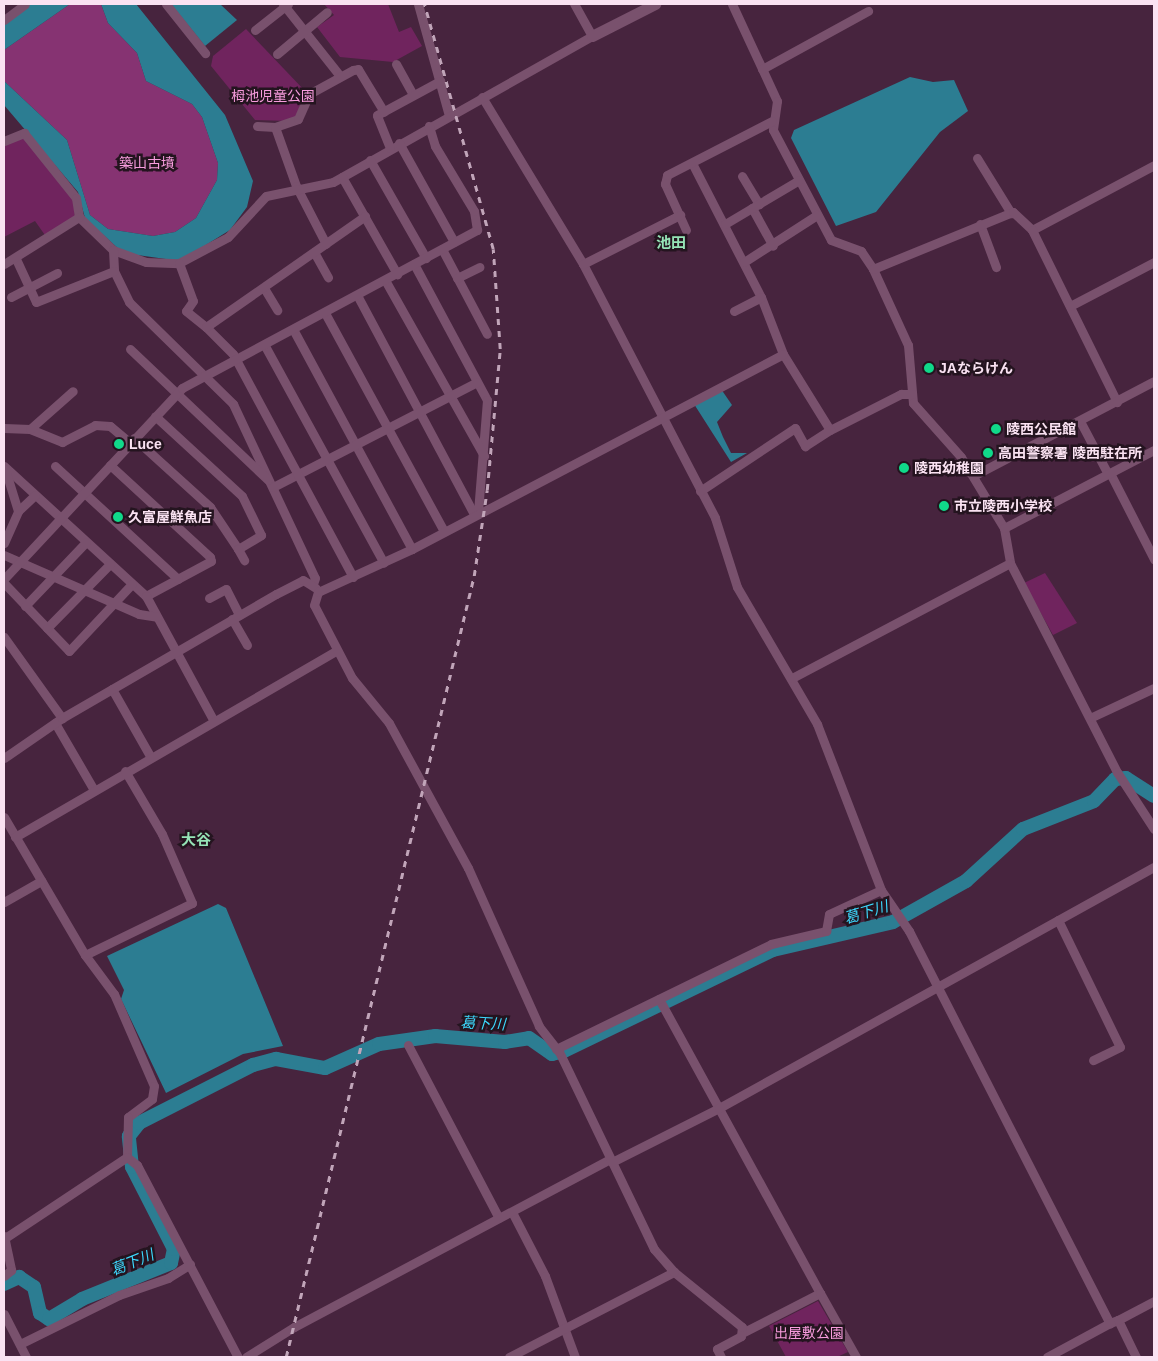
<!DOCTYPE html>
<html>
<head>
<meta charset="utf-8">
<style>
	body { margin:0 }
	#map { position:relative; width:1158px; height:1361px; overflow:hidden; background:#47243e; font-family:Helvetica,"Noto Sans JP",sans-serif }
	div>[style] { position:absolute }
	[style*='--x'] { left:calc(var(--x)*1px); top:calc(var(--y)*1px); width:calc(var(--w)*1px); rotate:calc(var(--a)*1deg) }
	.green>* { inset:0; background:#70245e }
	.forest>* { inset:0; background:#863372 }
	.water>* { inset:0; background:#2c7d92 }
	.river>* { height:14px; margin:-7px; padding:0 7px; transform-origin:7px; border-radius:7px; background:#2c7d92 }
	.minor>* { height:9px; margin:-4.5px; padding:0 4.5px; transform-origin:4.5px; border-radius:4.5px; background:#79516d }
	.tertiary>* { height:11px; margin:-5.5px; padding:0 5.5px; transform-origin:5.5px; border-radius:5.5px; background:#79516d }
	.rail>* { height:2.5px; margin-top:-1.25px; transform-origin:0; background:repeating-linear-gradient(90deg,#c1a5b9 0 6px,transparent 0 12px) }
	.dots>* { width:14px; height:14px; translate:-50% -50%; box-sizing:border-box; border:2px solid #24141f; border-radius:50% }
	span { translate:-50% -50%; white-space:nowrap; text-align:center; line-height:1.15; -webkit-text-stroke:5px #24141f; paint-order:stroke }
	.park-label { font-size:14px; color:#f79cdd }
	.poi-label { font-size:14px; color:#fae2f2; font-weight:700 }
	.left { translate:0 -50%; text-align:left }
	.neighbourhood-label { font-size:15px; color:#95e3b6; font-weight:700 }
	.water-label { font-size:15px; color:#3dd9fe; font-style:italic }
	.frame { position:absolute; inset:0; border:5px solid #fae2f2; pointer-events:none }
</style>
</head>
<body>
<div id="map">
	<div class="green">
		<i style="clip-path:polygon(324px 4px,388px 4px,399px 32px,411px 27px,422px 46px,393px 62px,340px 57px,317px 27px,334px 15px)"></i>
		<i style="clip-path:polygon(246px 29px,306px 92px,298px 115px,289px 121px,255px 120px,211px 66px,213px 56px)"></i>
		<i style="clip-path:polygon(22px 134px,73px 196px,75px 216px,47px 238px,35px 221px,4px 237px,4px 145px)"></i>
		<i style="clip-path:polygon(1045px 573px,1077px 623px,1053px 635px,1024px 583px)"></i>
		<i style="clip-path:polygon(818px 1301px,848px 1352px,837px 1357px,786px 1357px,769px 1326px)"></i>
	</div>
	<div class="forest">
		<i style="clip-path:polygon(70px 4px,101px 4px,108px 23px,137px 53px,146px 81px,192px 104px,202px 117px,218px 163px,217px 180px,196px 218px,175px 232px,153px 236px,108px 229px,90px 215px,67px 140px,4px 81px,4px 50px)"></i>
	</div>
	<div class="water">
		<i style="clip-path:polygon(29px 4px,70px 4px,4px 50px,4px 24px)"></i>
		<i style="clip-path:polygon(101px 4px,136px 4px,225px 115px,253px 181px,247px 207px,230px 230px,180px 261px,123px 253px,85px 218px,78px 192px,4px 105px,4px 81px,67px 140px,90px 215px,108px 229px,153px 236px,175px 232px,196px 218px,217px 180px,218px 163px,202px 117px,192px 104px,146px 81px,137px 53px,108px 23px)"></i>
		<i style="clip-path:polygon(171px 4px,220px 4px,237px 20px,205px 46px)"></i>
		<i style="clip-path:polygon(910px 77px,933px 82px,954px 80px,968px 111px,940px 132px,876px 212px,836px 226px,791px 138px,794px 130px)"></i>
		<i style="clip-path:polygon(721px 389px,732px 405px,717px 422px,723px 437px,731px 453px,747px 453px,731px 462px,694px 404px)"></i>
		<i style="clip-path:polygon(218px 904px,226px 908px,283px 1046px,243px 1054px,166px 1093px,121px 999px,124px 990px,107px 956px)"></i>
	</div>
	<div class="river">
		<i style="--x:4;--y:1284;--w:17;--a:-25"></i>
		<i style="--x:19;--y:1277;--w:18;--a:34"></i>
		<i style="--x:34;--y:1287;--w:27;--a:77"></i>
		<i style="--x:40;--y:1313;--w:11;--a:34"></i>
		<i style="--x:49;--y:1319;--w:39;--a:-31"></i>
		<i style="--x:82;--y:1299;--w:96;--a:-22"></i>
		<i style="--x:171;--y:1263;--w:14;--a:-78"></i>
		<i style="--x:174;--y:1249;--w:92;--a:-117.1"></i>
		<i style="--x:132;--y:1167;--w:31;--a:-96"></i>
		<i style="--x:129;--y:1136;--w:16;--a:-52"></i>
		<i style="--x:139;--y:1123;--w:128;--a:-27"></i>
		<i style="--x:253;--y:1065;--w:24;--a:-15"></i>
		<i style="--x:276;--y:1059;--w:50;--a:10.4"></i>
		<i style="--x:325;--y:1068;--w:59;--a:-24"></i>
		<i style="--x:379;--y:1044;--w:57;--a:-8.1"></i>
		<i style="--x:435;--y:1036;--w:70;--a:4.9"></i>
		<i style="--x:505;--y:1042;--w:24;--a:-9"></i>
		<i style="--x:529;--y:1038;--w:28;--a:35"></i>
		<i style="--x:552;--y:1054;--w:12;--a:-14"></i>
		<i style="--x:564;--y:1051;--w:232;--a:-25.8"></i>
		<i style="--x:773;--y:950;--w:123;--a:-13.1"></i>
		<i style="--x:893;--y:922;--w:84;--a:-29.3"></i>
		<i style="--x:966;--y:881;--w:77;--a:-42.4"></i>
		<i style="--x:1023;--y:829;--w:76;--a:-21.5"></i>
		<i style="--x:1094;--y:801;--w:30;--a:-46"></i>
		<i style="--x:1115;--y:779;--w:11;--a:-5"></i>
		<i style="--x:1126;--y:778;--w:33;--a:33"></i>
	</div>
	<div class="minor">
		<i style="--x:166;--y:4;--w:63;--a:51.5"></i>
		<i style="--x:283;--y:4;--w:92;--a:51.6"></i>
		<i style="--x:418;--y:4;--w:116;--a:74.5"></i>
		<i style="--x:732;--y:4;--w:107;--a:65.1"></i>
		<i style="--x:777;--y:101;--w:29;--a:98"></i>
		<i style="--x:773;--y:130;--w:124;--a:62.2"></i>
		<i style="--x:831;--y:240;--w:32;--a:20"></i>
		<i style="--x:861;--y:251;--w:22;--a:56"></i>
		<i style="--x:873;--y:269;--w:84;--a:65.3"></i>
		<i style="--x:908;--y:345;--w:58;--a:85.1"></i>
		<i style="--x:913;--y:403;--w:72;--a:48.4"></i>
		<i style="--x:961;--y:457;--w:83;--a:58.8"></i>
		<i style="--x:1004;--y:528;--w:36;--a:80"></i>
		<i style="--x:1010;--y:563;--w:235;--a:62.9"></i>
		<i style="--x:1117;--y:772;--w:68;--a:57"></i>
		<i style="--x:4;--y:20;--w:26;--a:-37"></i>
		<i style="--x:255;--y:30;--w:42;--a:-38.2"></i>
		<i style="--x:277;--y:54;--w:65;--a:-40"></i>
		<i style="--x:396;--y:64;--w:35;--a:61"></i>
		<i style="--x:762;--y:69;--w:121;--a:-28.7"></i>
		<i style="--x:482;--y:97;--w:195;--a:58.8"></i>
		<i style="--x:583;--y:264;--w:286;--a:62.5"></i>
		<i style="--x:715;--y:518;--w:72;--a:72.3"></i>
		<i style="--x:737;--y:587;--w:159;--a:59.7"></i>
		<i style="--x:817;--y:724;--w:178;--a:68.9"></i>
		<i style="--x:881;--y:890;--w:50;--a:55.7"></i>
		<i style="--x:909;--y:931;--w:441;--a:62.9"></i>
		<i style="--x:1110;--y:1323;--w:9;--a:-21"></i>
		<i style="--x:1118;--y:1320;--w:41;--a:64.1"></i>
		<i style="--x:257;--y:126;--w:18;--a:3"></i>
		<i style="--x:275;--y:127;--w:24;--a:-19"></i>
		<i style="--x:298;--y:119;--w:27;--a:-66"></i>
		<i style="--x:309;--y:94;--w:50;--a:-28.6"></i>
		<i style="--x:353;--y:70;--w:5;--a:-11"></i>
		<i style="--x:358;--y:69;--w:50;--a:58.8"></i>
		<i style="--x:275;--y:127;--w:63;--a:70.4"></i>
		<i style="--x:296;--y:186;--w:65;--a:62.7"></i>
		<i style="--x:4;--y:141;--w:22;--a:-22"></i>
		<i style="--x:24;--y:133;--w:83;--a:51.3"></i>
		<i style="--x:76;--y:198;--w:19;--a:81"></i>
		<i style="--x:79;--y:217;--w:47;--a:44.1"></i>
		<i style="--x:113;--y:250;--w:35;--a:20"></i>
		<i style="--x:146;--y:262;--w:33;--a:2"></i>
		<i style="--x:179;--y:263;--w:55;--a:-28"></i>
		<i style="--x:228;--y:237;--w:56;--a:-47.2"></i>
		<i style="--x:266;--y:196;--w:68;--a:-11.8"></i>
		<i style="--x:333;--y:182;--w:297;--a:-29.4"></i>
		<i style="--x:592;--y:36;--w:37;--a:-119"></i>
		<i style="--x:399;--y:143;--w:113;--a:60.9"></i>
		<i style="--x:390;--y:148;--w:35;--a:-112"></i>
		<i style="--x:377;--y:115;--w:72;--a:-28.4"></i>
		<i style="--x:977;--y:158;--w:65;--a:58.3"></i>
		<i style="--x:370;--y:160;--w:113;--a:60.3"></i>
		<i style="--x:692;--y:163;--w:151;--a:62.8"></i>
		<i style="--x:761;--y:297;--w:61;--a:68.9"></i>
		<i style="--x:783;--y:354;--w:89;--a:58.3"></i>
		<i style="--x:830;--y:430;--w:80;--a:-26.9"></i>
		<i style="--x:901;--y:394;--w:11;--a:0"></i>
		<i style="--x:742;--y:176;--w:33;--a:59"></i>
		<i style="--x:342;--y:177;--w:112;--a:60.4"></i>
		<i style="--x:752;--y:208;--w:43;--a:61.1"></i>
		<i style="--x:725;--y:224;--w:86;--a:-30.7"></i>
		<i style="--x:980;--y:224;--w:46;--a:69.6"></i>
		<i style="--x:686;--y:230;--w:51;--a:-114.5"></i>
		<i style="--x:665;--y:184;--w:9;--a:-77"></i>
		<i style="--x:667;--y:175;--w:118;--a:-27.2"></i>
		<i style="--x:1032;--y:230;--w:138;--a:-28"></i>
		<i style="--x:442;--y:249;--w:96;--a:62.1"></i>
		<i style="--x:113;--y:250;--w:21;--a:87"></i>
		<i style="--x:114;--y:271;--w:34;--a:64"></i>
		<i style="--x:129;--y:302;--w:146;--a:44.4"></i>
		<i style="--x:233;--y:404;--w:192;--a:64.8"></i>
		<i style="--x:315;--y:578;--w:6;--a:108"></i>
		<i style="--x:314;--y:252;--w:29;--a:61"></i>
		<i style="--x:16;--y:259;--w:47;--a:65.1"></i>
		<i style="--x:36;--y:302;--w:84;--a:-21.7"></i>
		<i style="--x:744;--y:262;--w:87;--a:-32.8"></i>
		<i style="--x:179;--y:263;--w:40;--a:69.8"></i>
		<i style="--x:193;--y:301;--w:12;--a:125"></i>
		<i style="--x:186;--y:311;--w:26;--a:39"></i>
		<i style="--x:4;--y:264;--w:89;--a:-32.1"></i>
		<i style="--x:414;--y:264;--w:154;--a:61.8"></i>
		<i style="--x:487;--y:400;--w:112;--a:94.6"></i>
		<i style="--x:583;--y:264;--w:109;--a:-26.8"></i>
		<i style="--x:873;--y:269;--w:151;--a:-22.2"></i>
		<i style="--x:1013;--y:212;--w:26;--a:43"></i>
		<i style="--x:1032;--y:230;--w:192;--a:63.7"></i>
		<i style="--x:457;--y:278;--w:25;--a:-26"></i>
		<i style="--x:385;--y:280;--w:202;--a:60.6"></i>
		<i style="--x:264;--y:288;--w:26;--a:59"></i>
		<i style="--x:357;--y:295;--w:248;--a:61.9"></i>
		<i style="--x:11;--y:297;--w:52;--a:-27.6"></i>
		<i style="--x:1070;--y:306;--w:95;--a:-27.6"></i>
		<i style="--x:734;--y:311;--w:30;--a:-27"></i>
		<i style="--x:325;--y:313;--w:248;--a:61.4"></i>
		<i style="--x:294;--y:331;--w:248;--a:61.6"></i>
		<i style="--x:265;--y:346;--w:247;--a:61.3"></i>
		<i style="--x:130;--y:349;--w:190;--a:43.5"></i>
		<i style="--x:1080;--y:421;--w:60;--a:62.2"></i>
		<i style="--x:4;--y:428;--w:26;--a:2"></i>
		<i style="--x:30;--y:429;--w:35;--a:22"></i>
		<i style="--x:62;--y:442;--w:37;--a:-27"></i>
		<i style="--x:95;--y:425;--w:15;--a:4"></i>
		<i style="--x:110;--y:426;--w:26;--a:40"></i>
		<i style="--x:30;--y:429;--w:57;--a:-41.5"></i>
		<i style="--x:134;--y:438;--w:103;--a:42.2"></i>
		<i style="--x:210;--y:507;--w:50;--a:56.3"></i>
		<i style="--x:238;--y:549;--w:27;--a:-31"></i>
		<i style="--x:261;--y:535;--w:43;--a:-116"></i>
		<i style="--x:242;--y:496;--w:118;--a:-137.4"></i>
		<i style="--x:110;--y:465;--w:136;--a:42.6"></i>
		<i style="--x:210;--y:557;--w:4;--a:76"></i>
		<i style="--x:211;--y:561;--w:74;--a:151.7"></i>
		<i style="--x:4;--y:466;--w:193;--a:42.5"></i>
		<i style="--x:146;--y:596;--w:142;--a:61.5"></i>
		<i style="--x:55;--y:466;--w:167;--a:42.6"></i>
		<i style="--x:5;--y:469;--w:44;--a:72.8"></i>
		<i style="--x:1110;--y:473;--w:97;--a:62.9"></i>
		<i style="--x:973;--y:476;--w:204;--a:-27.7"></i>
		<i style="--x:273;--y:487;--w:229;--a:-27.2"></i>
		<i style="--x:700;--y:491;--w:114;--a:-33.6"></i>
		<i style="--x:795;--y:428;--w:21;--a:61"></i>
		<i style="--x:805;--y:446;--w:30;--a:-33"></i>
		<i style="--x:1004;--y:528;--w:169;--a:-27.5"></i>
		<i style="--x:4;--y:543;--w:35;--a:-66"></i>
		<i style="--x:18;--y:511;--w:23;--a:-43"></i>
		<i style="--x:238;--y:549;--w:13;--a:61"></i>
		<i style="--x:4;--y:555;--w:147;--a:23.6"></i>
		<i style="--x:139;--y:614;--w:18;--a:9"></i>
		<i style="--x:353;--y:577;--w:253;--a:-118.3"></i>
		<i style="--x:233;--y:354;--w:38;--a:-135"></i>
		<i style="--x:206;--y:327;--w:194;--a:-34.9"></i>
		<i style="--x:4;--y:579;--w:261;--a:-47"></i>
		<i style="--x:182;--y:388;--w:335;--a:-28.2"></i>
		<i style="--x:477;--y:230;--w:19;--a:-99"></i>
		<i style="--x:474;--y:211;--w:76;--a:-121"></i>
		<i style="--x:435;--y:146;--w:21;--a:-107"></i>
		<i style="--x:4;--y:583;--w:94;--a:46.3"></i>
		<i style="--x:69;--y:651;--w:92;--a:-46.8"></i>
		<i style="--x:209;--y:598;--w:19;--a:-28"></i>
		<i style="--x:226;--y:589;--w:29;--a:63"></i>
		<i style="--x:25;--y:606;--w:88;--a:-46.4"></i>
		<i style="--x:232;--y:619;--w:30;--a:60"></i>
		<i style="--x:47;--y:628;--w:90;--a:-45.5"></i>
		<i style="--x:4;--y:637;--w:100;--a:54.4"></i>
		<i style="--x:792;--y:678;--w:246;--a:-27.8"></i>
		<i style="--x:112;--y:689;--w:77;--a:60.4"></i>
		<i style="--x:1092;--y:717;--w:68;--a:-25.1"></i>
		<i style="--x:55;--y:723;--w:78;--a:59.8"></i>
		<i style="--x:4;--y:758;--w:70;--a:-34.6"></i>
		<i style="--x:62;--y:718;--w:247;--a:-30.1"></i>
		<i style="--x:276;--y:594;--w:30;--a:-27"></i>
		<i style="--x:303;--y:580;--w:15;--a:32"></i>
		<i style="--x:4;--y:817;--w:160;--a:59.6"></i>
		<i style="--x:85;--y:955;--w:49;--a:53.4"></i>
		<i style="--x:114;--y:994;--w:100;--a:66.5"></i>
		<i style="--x:154;--y:1086;--w:13;--a:99"></i>
		<i style="--x:152;--y:1099;--w:30;--a:143"></i>
		<i style="--x:128;--y:1117;--w:40;--a:91.4"></i>
		<i style="--x:127;--y:1157;--w:13;--a:39"></i>
		<i style="--x:137;--y:1165;--w:217;--a:62.3"></i>
		<i style="--x:15;--y:837;--w:372;--a:-30.1"></i>
		<i style="--x:4;--y:902;--w:43;--a:-29.6"></i>
		<i style="--x:1058;--y:920;--w:141;--a:64"></i>
		<i style="--x:1120;--y:1047;--w:30;--a:154"></i>
		<i style="--x:85;--y:955;--w:119;--a:-25.9"></i>
		<i style="--x:192;--y:903;--w:75;--a:-113.5"></i>
		<i style="--x:162;--y:834;--w:73;--a:-120.4"></i>
		<i style="--x:659;--y:999;--w:335;--a:61.3"></i>
		<i style="--x:820;--y:1293;--w:85;--a:152.8"></i>
		<i style="--x:408;--y:1045;--w:195;--a:62.3"></i>
		<i style="--x:556;--y:1049;--w:239;--a:-26"></i>
		<i style="--x:771;--y:944;--w:57;--a:-13.3"></i>
		<i style="--x:826;--y:931;--w:17;--a:-80"></i>
		<i style="--x:829;--y:914;--w:57;--a:-24.8"></i>
		<i style="--x:612;--y:1162;--w:120;--a:-26.8"></i>
		<i style="--x:719;--y:1108;--w:497;--a:-29"></i>
		<i style="--x:512;--y:1212;--w:72;--a:62.7"></i>
		<i style="--x:545;--y:1276;--w:86;--a:69.7"></i>
		<i style="--x:4;--y:1236;--w:35;--a:78"></i>
		<i style="--x:11;--y:1270;--w:9;--a:139"></i>
		<i style="--x:5;--y:1238;--w:146;--a:-33.6"></i>
		<i style="--x:820;--y:1293;--w:73;--a:60.6"></i>
		<i style="--x:4;--y:1314;--w:48;--a:62.9"></i>
		<i style="--x:1118;--y:1320;--w:41;--a:-27.8"></i>
		<i style="--x:20;--y:1344;--w:110;--a:-26.3"></i>
		<i style="--x:119;--y:1295;--w:52;--a:-19.1"></i>
		<i style="--x:168;--y:1278;--w:26;--a:-32"></i>
		<i style="--x:246;--y:1357;--w:57;--a:-32"></i>
		<i style="--x:294;--y:1327;--w:358;--a:-28"></i>
		<i style="--x:509;--y:1357;--w:186;--a:-27.3"></i>
		<i style="--x:721;--y:1357;--w:9;--a:-117"></i>
		<i style="--x:717;--y:1349;--w:27;--a:-28"></i>
		<i style="--x:741;--y:1336;--w:9;--a:-84"></i>
		<i style="--x:742;--y:1327;--w:87;--a:-141"></i>
		<i style="--x:674;--y:1272;--w:30;--a:-131"></i>
		<i style="--x:654;--y:1249;--w:219;--a:-115.7"></i>
		<i style="--x:559;--y:1052;--w:33;--a:-128"></i>
		<i style="--x:539;--y:1026;--w:173;--a:-114.2"></i>
		<i style="--x:468;--y:868;--w:165;--a:-118.6"></i>
		<i style="--x:389;--y:723;--w:58;--a:-129.4"></i>
		<i style="--x:352;--y:678;--w:82;--a:-117.5"></i>
		<i style="--x:314;--y:605;--w:14;--a:-73"></i>
		<i style="--x:318;--y:592;--w:103;--a:-24.6"></i>
		<i style="--x:412;--y:549;--w:419;--a:-27.7"></i>
		<i style="--x:1047;--y:1357;--w:72;--a:-28.4"></i>
	</div>
	<div class="tertiary">
		<i style="--x:592;--y:36;--w:71;--a:-26.9"></i>
	</div>
	<div class="rail">
		<i style="--x:286;--y:1357;--w:803;--a:-76.47"></i>
		<i style="--x:474;--y:576;--w:87;--a:-81.4"></i>
		<i style="--x:487;--y:490;--w:142;--a:-84.7"></i>
		<i style="--x:500;--y:349;--w:100;--a:-94"></i>
		<i style="--x:493;--y:249;--w:255;--a:-105.7"></i>
	</div>
	<div class="dots">
		<i style="left:929px;top:368px;background:#10d98a"></i>
		<i style="left:996px;top:429px;background:#10d98a"></i>
		<i style="left:119px;top:444px;background:#10d98a"></i>
		<i style="left:988px;top:453px;background:#10d98a"></i>
		<i style="left:904px;top:468px;background:#10d98a"></i>
		<i style="left:944px;top:506px;background:#10d98a"></i>
		<i style="left:118px;top:517px;background:#10d98a"></i>
	</div>
	<div class="park-label">
		<span style="left:273px;top:96px">栂池児童公園</span>
		<span style="left:147px;top:163px">築山古墳</span>
		<span style="left:809px;top:1333px">出屋敷公園</span>
	</div>
	<div class="poi-label">
		<span class="left" style="left:939px;top:368px">JAならけん</span>
		<span class="left" style="left:1006px;top:429px">陵西公民館</span>
		<span class="left" style="left:129px;top:444px">Luce</span>
		<span class="left" style="left:998px;top:453px">高田警察署 陵西駐在所</span>
		<span class="left" style="left:914px;top:468px">陵西幼稚園</span>
		<span class="left" style="left:954px;top:506px">市立陵西小学校</span>
		<span class="left" style="left:128px;top:517px">久富屋鮮魚店</span>
	</div>
	<div class="neighbourhood-label">
		<span style="left:671px;top:243px">池田</span>
		<span style="left:196px;top:840px">大谷</span>
	</div>
	<div class="water-label">
		<span style="left:866px;top:912px;rotate:-17deg">葛下川</span>
		<span style="left:483px;top:1023px;rotate:3deg">葛下川</span>
		<span style="left:132px;top:1262px;rotate:-22deg">葛下川</span>
	</div>
	<div class="frame"></div>
</div>
</body>
</html>
